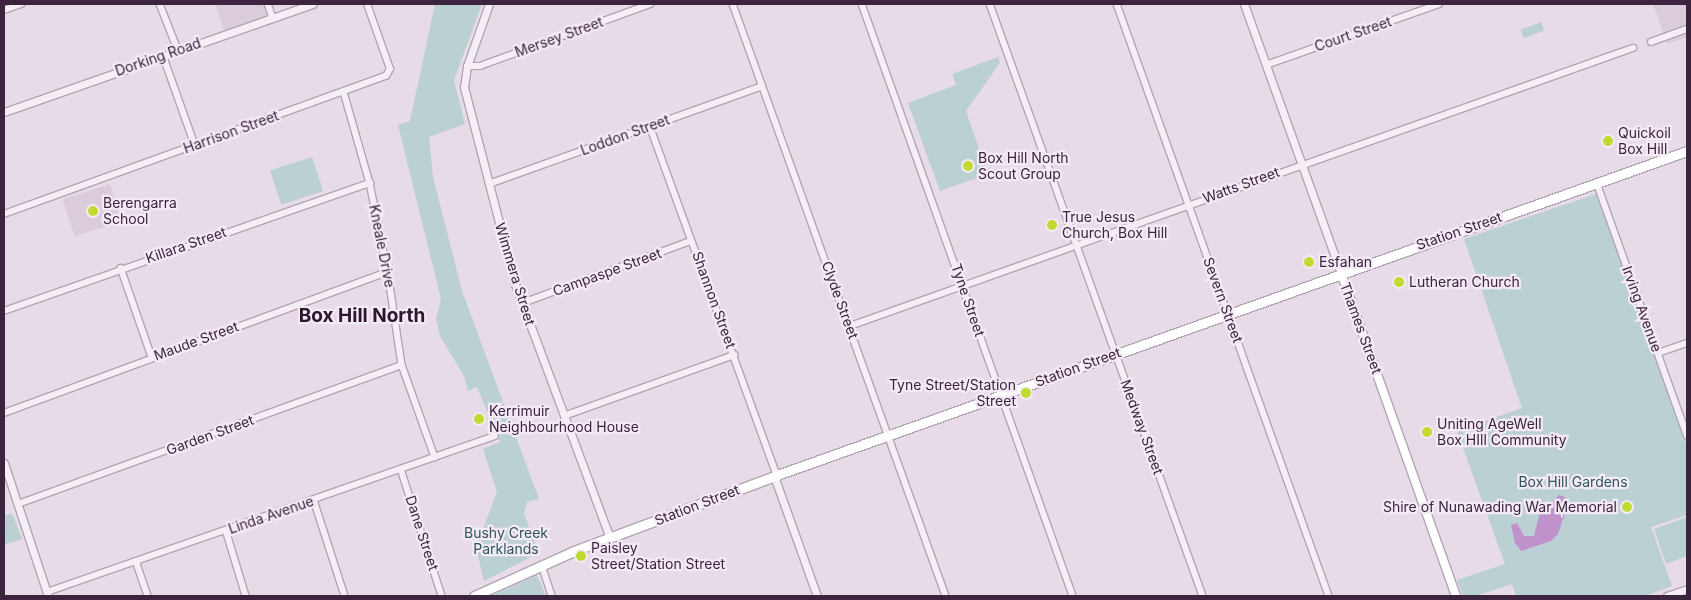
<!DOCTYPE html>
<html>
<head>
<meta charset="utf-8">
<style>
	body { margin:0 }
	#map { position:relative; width:1691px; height:600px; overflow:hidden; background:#e6dbe7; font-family:Inter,sans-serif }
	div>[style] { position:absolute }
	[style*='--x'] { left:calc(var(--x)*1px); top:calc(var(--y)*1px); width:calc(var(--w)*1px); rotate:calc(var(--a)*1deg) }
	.built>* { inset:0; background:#dbccdc; transform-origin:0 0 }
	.green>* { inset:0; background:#bbd0d2; transform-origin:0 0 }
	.water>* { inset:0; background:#c092cb }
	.roads { filter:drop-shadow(1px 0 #b3a4b4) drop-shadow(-1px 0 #b3a4b4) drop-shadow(0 1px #b3a4b4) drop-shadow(0 -1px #b3a4b4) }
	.minor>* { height:5.5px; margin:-2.75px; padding:0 2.75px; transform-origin:2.75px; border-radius:2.75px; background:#f5eef5 }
	.tertiary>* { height:7px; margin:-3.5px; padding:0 3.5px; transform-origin:3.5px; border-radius:3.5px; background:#f5eef5 }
	.secondary>* { height:8px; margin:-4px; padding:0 4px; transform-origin:4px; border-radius:4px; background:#fff }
	.primary>* { height:9px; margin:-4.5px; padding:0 4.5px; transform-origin:4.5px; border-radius:4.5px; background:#fff }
	.dots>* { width:14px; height:14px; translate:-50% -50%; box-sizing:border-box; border:2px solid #f3eaf5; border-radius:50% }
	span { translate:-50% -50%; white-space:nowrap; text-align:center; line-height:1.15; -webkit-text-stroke:4.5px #f3eaf5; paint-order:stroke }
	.street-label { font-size:14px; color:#3c243e }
	.poi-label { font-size:14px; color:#3c243e }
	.left { translate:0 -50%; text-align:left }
	.right { translate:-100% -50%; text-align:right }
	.park-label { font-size:14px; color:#30565b }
	.district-label { font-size:19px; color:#2d162e; font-weight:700 }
	.frame { position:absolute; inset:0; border:5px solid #3c243e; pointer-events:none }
</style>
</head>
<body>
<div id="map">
	<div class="built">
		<i style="clip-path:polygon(215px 4px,265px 4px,270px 17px,225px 33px)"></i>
		<i style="clip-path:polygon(1653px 4px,1687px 4px,1687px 37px,1667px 44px)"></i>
		<i style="left:110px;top:184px;width:39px;height:50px;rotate:72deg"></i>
	</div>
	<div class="green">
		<i style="clip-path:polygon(435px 4px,482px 4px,454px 80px,465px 124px,429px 137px,433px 177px,462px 291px,539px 499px,527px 502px,524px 514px,539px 553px,484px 581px,476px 547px,497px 492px,483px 449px,500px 442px,477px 387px,468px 391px,464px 376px,440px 336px,436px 319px,441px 299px,398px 125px,410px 121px)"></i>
		<i style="left:1541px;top:22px;width:9px;height:22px;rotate:69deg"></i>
		<i style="clip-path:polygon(998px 57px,1000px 63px,966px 111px,988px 174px,940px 191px,908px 103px,956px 85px,952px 74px)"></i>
		<i style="left:312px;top:157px;width:36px;height:44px;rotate:72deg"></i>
		<i style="clip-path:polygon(1596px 194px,1687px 445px,1687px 515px,1651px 527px,1672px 586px,1645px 596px,1516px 596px,1512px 584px,1476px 596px,1463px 596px,1457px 580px,1505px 564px,1457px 431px,1522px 408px,1464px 239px)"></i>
		<i style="clip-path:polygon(12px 513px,22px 539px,4px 545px,4px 516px)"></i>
		<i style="clip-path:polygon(1687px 517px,1687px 556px,1666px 564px,1654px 529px)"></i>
		<i style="clip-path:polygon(537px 575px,546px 596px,491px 596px,509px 588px)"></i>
	</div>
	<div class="water">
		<i style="clip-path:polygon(1559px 495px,1565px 497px,1567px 507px,1558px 534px,1551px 541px,1521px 551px,1515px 543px,1511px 525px,1517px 523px,1524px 536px,1534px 536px,1539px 516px)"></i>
	</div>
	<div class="roads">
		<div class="minor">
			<i style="--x:160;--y:4;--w:49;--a:68.6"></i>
			<i style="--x:268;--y:4;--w:15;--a:70"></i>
			<i style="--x:733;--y:4;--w:629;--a:70.21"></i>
			<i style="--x:862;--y:4;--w:628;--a:70.38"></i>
			<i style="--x:990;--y:4;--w:629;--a:70.21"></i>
			<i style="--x:1117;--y:4;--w:629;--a:70.3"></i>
			<i style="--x:4;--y:10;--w:18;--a:-19"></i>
			<i style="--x:1651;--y:42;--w:38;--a:-20"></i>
			<i style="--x:163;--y:55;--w:96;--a:70.4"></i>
			<i style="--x:1266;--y:65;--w:183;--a:-19.4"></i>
			<i style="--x:467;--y:66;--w:13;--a:0"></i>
			<i style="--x:480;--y:66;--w:181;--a:-20"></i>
			<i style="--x:344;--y:92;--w:95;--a:74.1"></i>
			<i style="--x:370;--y:183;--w:91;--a:78.6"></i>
			<i style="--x:388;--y:272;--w:94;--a:81.4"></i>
			<i style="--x:402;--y:365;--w:98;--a:70.3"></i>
			<i style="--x:650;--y:126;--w:371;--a:70"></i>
			<i style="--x:1597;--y:183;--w:268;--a:70.3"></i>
			<i style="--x:489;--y:184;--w:290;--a:-19.7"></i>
			<i style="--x:4;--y:214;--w:406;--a:-19.9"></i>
			<i style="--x:386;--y:76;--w:8;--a:-60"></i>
			<i style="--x:390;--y:69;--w:69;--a:-109.5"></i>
			<i style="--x:121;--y:268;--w:94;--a:70.8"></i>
			<i style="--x:523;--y:303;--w:179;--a:-20.3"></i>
			<i style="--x:4;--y:311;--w:388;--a:-19.3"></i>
			<i style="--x:850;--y:326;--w:831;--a:-19.55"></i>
			<i style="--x:1658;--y:353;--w:31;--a:-19"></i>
			<i style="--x:4;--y:413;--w:409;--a:-20.2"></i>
			<i style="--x:564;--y:416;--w:181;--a:-19.7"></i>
			<i style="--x:401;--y:469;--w:133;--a:72.1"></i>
			<i style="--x:314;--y:500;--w:101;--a:72.1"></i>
			<i style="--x:18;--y:504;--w:408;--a:-19.9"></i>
			<i style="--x:226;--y:530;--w:69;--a:73.1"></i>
			<i style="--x:136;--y:561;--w:37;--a:71"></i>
			<i style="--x:542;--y:565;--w:33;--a:72"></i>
			<i style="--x:47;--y:592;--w:474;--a:-19.2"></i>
		</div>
		<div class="tertiary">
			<i style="--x:489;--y:4;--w:66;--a:109.5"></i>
			<i style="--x:467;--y:66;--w:21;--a:98"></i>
			<i style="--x:464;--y:87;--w:203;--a:75.5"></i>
			<i style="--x:515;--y:284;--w:271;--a:69.5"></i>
			<i style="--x:1244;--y:4;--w:286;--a:70.2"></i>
			<i style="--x:4;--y:112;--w:327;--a:-19.3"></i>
			<i style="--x:4;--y:463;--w:140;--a:71.7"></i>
			<i style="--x:774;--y:476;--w:127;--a:70.3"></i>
			<i style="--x:1667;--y:596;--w:21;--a:-19"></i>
		</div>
		<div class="secondary">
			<i style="--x:1341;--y:273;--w:343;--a:70.4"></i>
		</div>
		<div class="primary">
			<i style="--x:474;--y:596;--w:110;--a:-24.2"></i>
			<i style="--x:574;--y:551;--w:217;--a:-20.5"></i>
			<i style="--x:777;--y:475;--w:966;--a:-19.6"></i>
		</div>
	</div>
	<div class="dots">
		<i style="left:1608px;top:141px;background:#c0da32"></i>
		<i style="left:968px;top:166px;background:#c0da32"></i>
		<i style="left:93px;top:211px;background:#c0da32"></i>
		<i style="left:1052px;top:225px;background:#c0da32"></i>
		<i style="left:1309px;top:262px;background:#c0da32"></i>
		<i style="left:1399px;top:282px;background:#c0da32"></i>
		<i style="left:1026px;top:393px;background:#c0da32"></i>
		<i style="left:479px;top:419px;background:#c0da32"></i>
		<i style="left:1427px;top:432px;background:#c0da32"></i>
		<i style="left:1627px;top:507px;background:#c0da32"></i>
		<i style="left:581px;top:556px;background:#c0da32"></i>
	</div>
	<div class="street-label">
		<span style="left:1353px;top:34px;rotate:-19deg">Court Street</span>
		<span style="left:559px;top:37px;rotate:-20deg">Mersey Street</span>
		<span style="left:158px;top:57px;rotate:-19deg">Dorking Road</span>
		<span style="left:231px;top:132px;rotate:-20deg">Harrison Street</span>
		<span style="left:625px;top:135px;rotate:-20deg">Loddon Street</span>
		<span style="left:1241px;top:185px;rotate:-20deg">Watts Street</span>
		<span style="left:1459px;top:231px;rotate:-19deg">Station Street</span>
		<span style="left:186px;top:245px;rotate:-19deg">Killara Street</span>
		<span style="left:382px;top:246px;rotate:79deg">Kneale Drive</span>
		<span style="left:607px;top:272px;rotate:-20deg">Campaspe Street</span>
		<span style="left:515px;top:274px;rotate:73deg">Wimmera Street</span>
		<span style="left:714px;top:300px;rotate:70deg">Shannon Street</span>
		<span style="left:840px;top:300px;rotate:70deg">Clyde Street</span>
		<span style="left:968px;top:300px;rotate:71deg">Tyne Street</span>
		<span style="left:1223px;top:300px;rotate:70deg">Severn Street</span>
		<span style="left:1642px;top:309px;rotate:70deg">Irving Avenue</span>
		<span style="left:1361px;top:328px;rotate:70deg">Thames Street</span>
		<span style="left:196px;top:341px;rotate:-20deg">Maude Street</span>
		<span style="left:1078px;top:367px;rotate:-20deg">Station Street</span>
		<span style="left:1142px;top:427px;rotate:70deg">Medway Street</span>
		<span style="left:210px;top:435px;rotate:-20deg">Garden Street</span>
		<span style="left:697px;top:505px;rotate:-21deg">Station Street</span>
		<span style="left:271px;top:515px;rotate:-19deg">Linda Avenue</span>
		<span style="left:422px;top:533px;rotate:72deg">Dane Street</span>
	</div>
	<div class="poi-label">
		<span class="left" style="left:1618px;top:141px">Quickoil<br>Box Hill</span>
		<span class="left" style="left:978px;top:166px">Box Hill North<br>Scout Group</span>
		<span class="left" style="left:103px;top:211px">Berengarra<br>School</span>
		<span class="left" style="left:1062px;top:225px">True Jesus<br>Church, Box Hill</span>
		<span class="left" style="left:1319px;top:262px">Esfahan</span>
		<span class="left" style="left:1409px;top:282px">Lutheran Church</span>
		<span class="right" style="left:1016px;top:393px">Tyne Street/Station<br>Street</span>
		<span class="left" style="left:489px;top:419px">Kerrimuir<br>Neighbourhood House</span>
		<span class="left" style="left:1437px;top:432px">Uniting AgeWell<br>Box HIll Community</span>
		<span class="right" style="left:1617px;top:507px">Shire of Nunawading War Memorial</span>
		<span class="left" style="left:591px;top:556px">Paisley<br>Street/Station Street</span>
	</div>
	<div class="park-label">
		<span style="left:1573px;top:482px">Box Hill Gardens</span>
		<span style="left:506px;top:541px">Bushy Creek<br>Parklands</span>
	</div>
	<div class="district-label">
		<span style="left:362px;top:316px">Box Hill North</span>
	</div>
	<div class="frame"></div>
</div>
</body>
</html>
